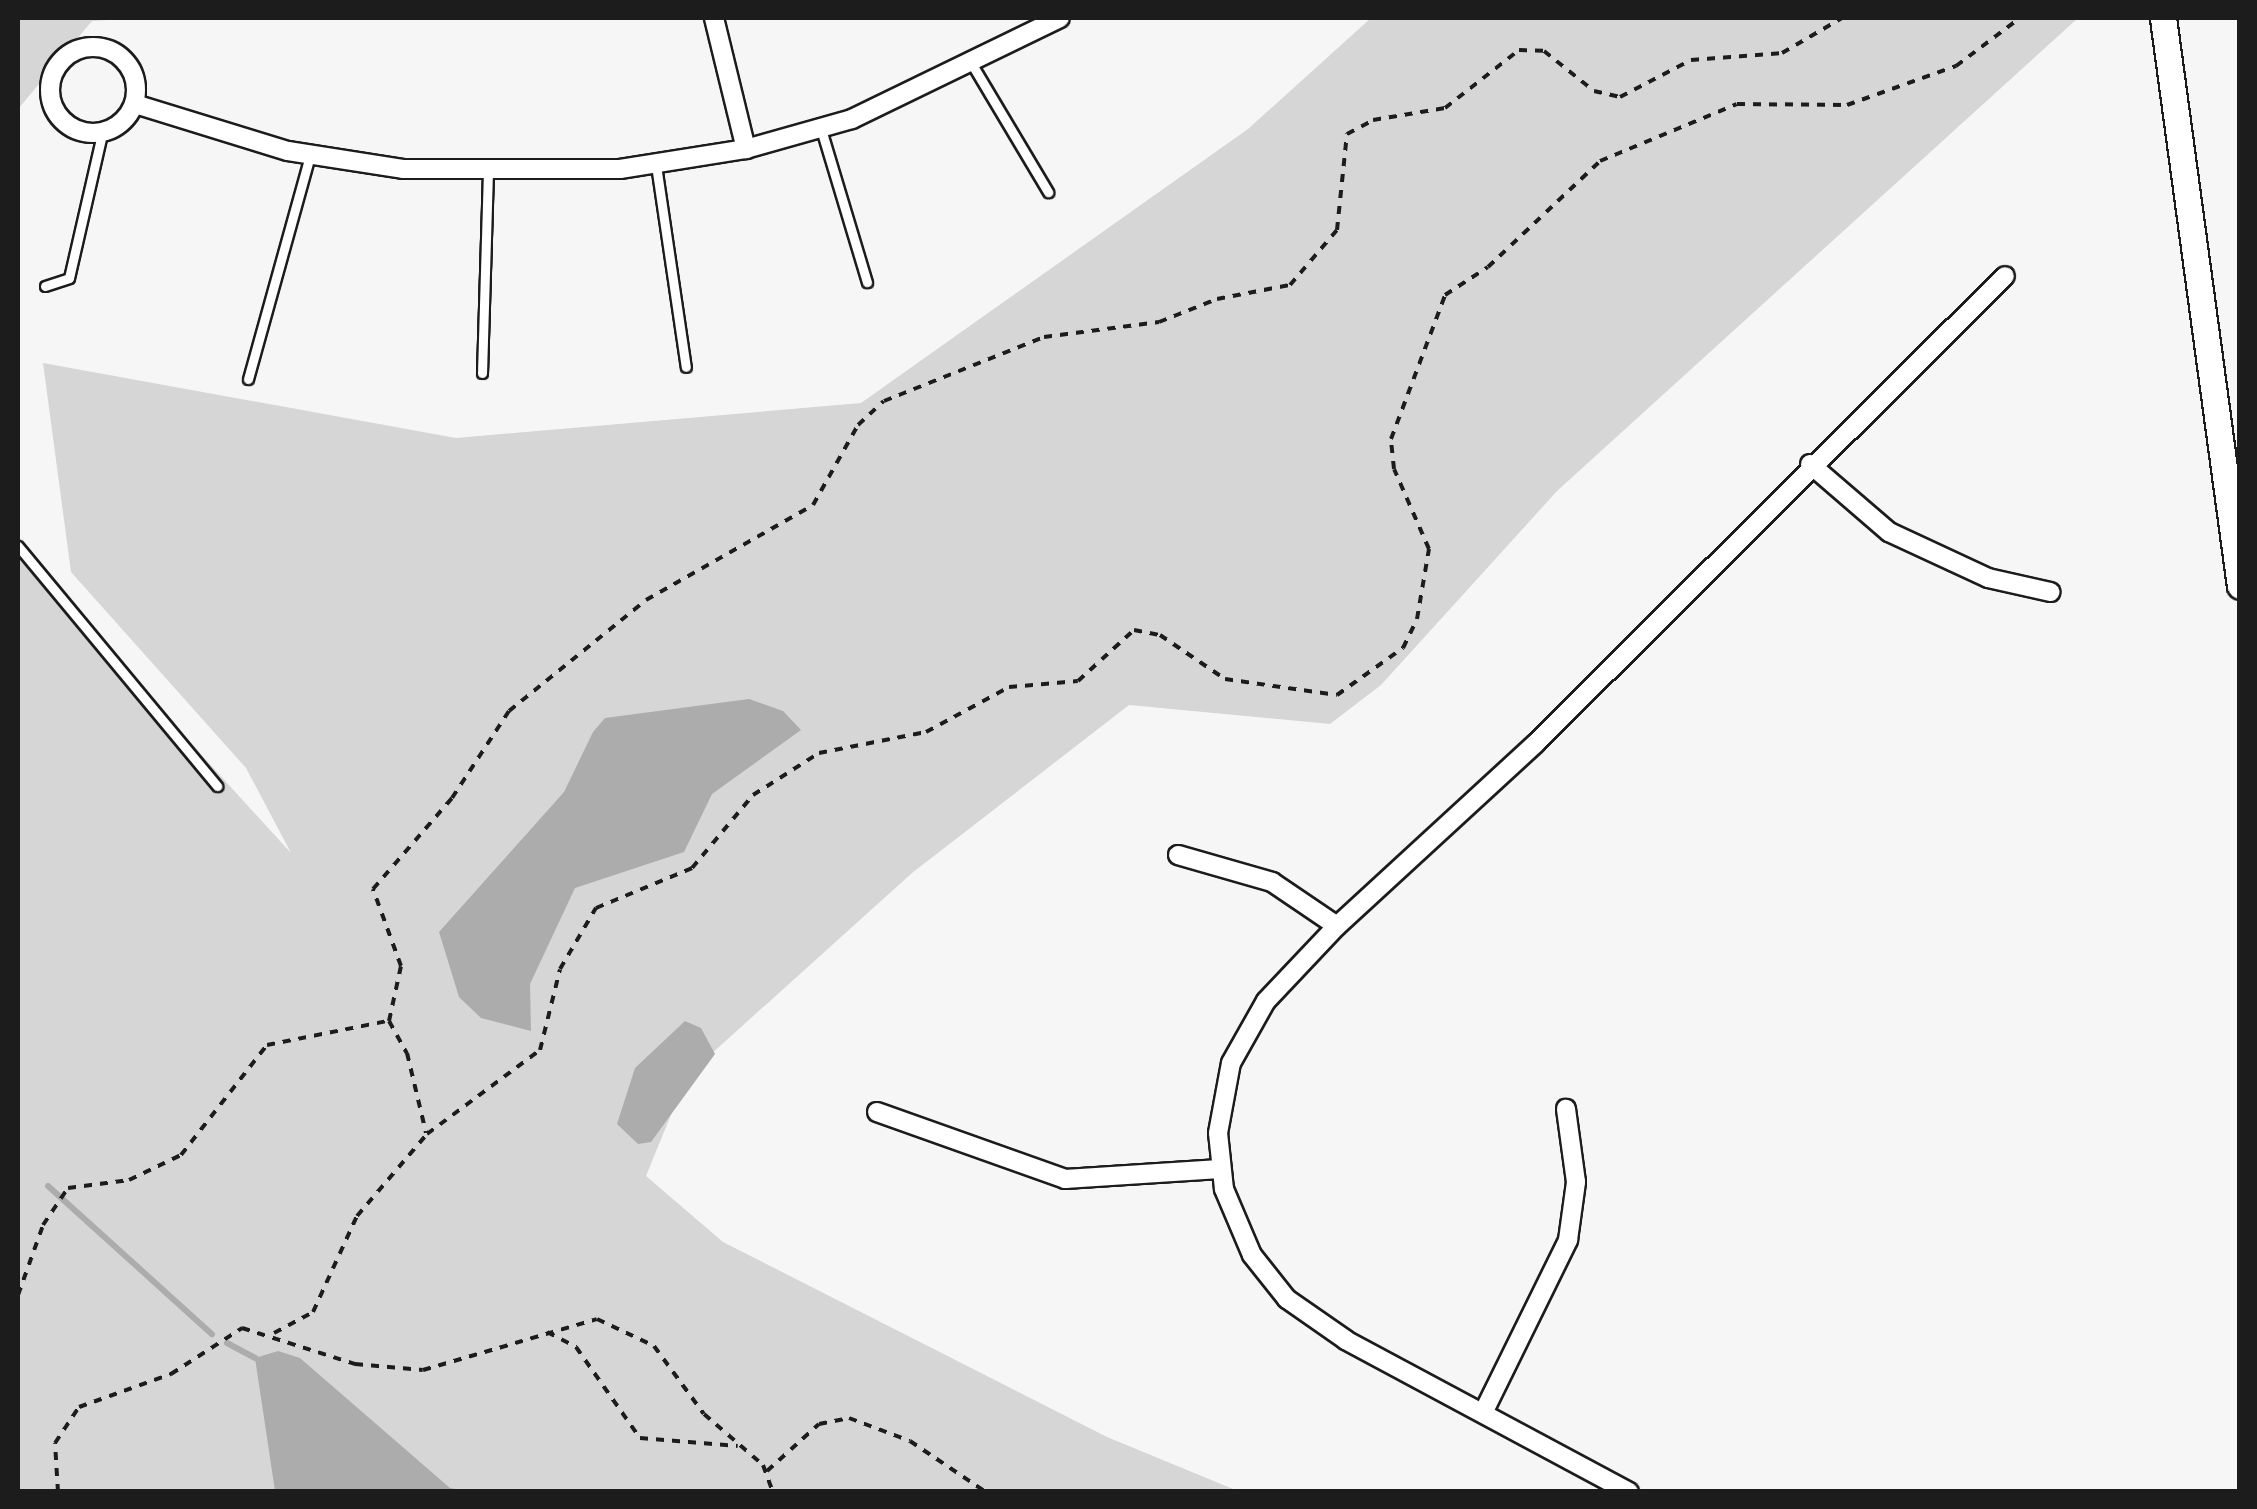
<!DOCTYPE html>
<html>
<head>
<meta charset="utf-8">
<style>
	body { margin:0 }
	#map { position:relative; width:2257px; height:1509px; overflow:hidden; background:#f6f6f6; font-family:Dekko,sans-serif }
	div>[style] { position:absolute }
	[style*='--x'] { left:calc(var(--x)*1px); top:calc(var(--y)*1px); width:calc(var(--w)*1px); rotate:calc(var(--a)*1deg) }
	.green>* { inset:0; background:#d6d6d6 }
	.water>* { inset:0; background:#acacac }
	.stream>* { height:6px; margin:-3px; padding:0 3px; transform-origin:3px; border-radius:3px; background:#acacac }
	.path>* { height:4px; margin-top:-2px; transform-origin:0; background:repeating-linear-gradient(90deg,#1c1c1c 0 8px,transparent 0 16px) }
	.roads { filter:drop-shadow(2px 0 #1c1c1c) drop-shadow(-2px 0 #1c1c1c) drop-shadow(0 2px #1c1c1c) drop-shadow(0 -2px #1c1c1c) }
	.lane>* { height:9px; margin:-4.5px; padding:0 4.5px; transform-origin:4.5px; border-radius:4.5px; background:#fff }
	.street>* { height:18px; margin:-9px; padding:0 9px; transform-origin:9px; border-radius:9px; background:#fff }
	.street>.ring { margin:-9px; padding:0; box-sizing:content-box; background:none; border:18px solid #fff; border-radius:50% }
	.secondary>* { height:25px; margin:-12.5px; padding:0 12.5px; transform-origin:12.5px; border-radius:12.5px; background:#fff }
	span { translate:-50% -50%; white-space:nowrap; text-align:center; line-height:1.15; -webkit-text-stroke:9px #fff; paint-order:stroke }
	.frame { position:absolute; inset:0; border:20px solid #1c1c1c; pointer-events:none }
</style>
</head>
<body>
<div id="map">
	<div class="green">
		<i style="clip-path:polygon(18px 18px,139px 18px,92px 21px,18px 109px)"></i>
		<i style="clip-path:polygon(1371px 18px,2078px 18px,1557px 491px,1381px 685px,1330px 724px,1129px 705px,912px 873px,710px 1055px,677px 1100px,646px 1176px,723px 1242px,1107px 1437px,1238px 1491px,18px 1491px,18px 554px,291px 853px,246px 768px,71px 572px,43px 363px,456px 438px,861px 403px,1248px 129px)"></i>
	</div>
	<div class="water">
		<i style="clip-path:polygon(749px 699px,783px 711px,801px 730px,712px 794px,684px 852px,575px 888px,530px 984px,531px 1031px,481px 1018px,459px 997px,439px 932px,564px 792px,593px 732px,605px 718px)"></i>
		<i style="clip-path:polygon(685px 1021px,701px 1028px,715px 1054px,651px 1142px,638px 1144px,617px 1124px,635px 1068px)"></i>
		<i style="clip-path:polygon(278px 1351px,300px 1358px,450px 1488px,466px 1491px,275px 1491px,255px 1358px)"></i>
	</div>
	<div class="stream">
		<i style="--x:48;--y:1186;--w:221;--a:42.1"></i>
		<i style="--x:227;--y:1343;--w:32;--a:28"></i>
	</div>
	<div class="path">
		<i style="--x:389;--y:1021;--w:56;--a:-77.7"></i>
		<i style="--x:401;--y:966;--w:82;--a:-110"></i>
		<i style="--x:373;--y:889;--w:121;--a:-49"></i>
		<i style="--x:452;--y:798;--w:104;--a:-56.8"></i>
		<i style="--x:509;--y:711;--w:176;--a:-39"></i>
		<i style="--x:646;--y:600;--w:192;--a:-29.6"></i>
		<i style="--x:813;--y:505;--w:92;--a:-60.6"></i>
		<i style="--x:858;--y:425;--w:35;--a:-43"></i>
		<i style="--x:884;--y:401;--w:172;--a:-21.8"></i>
		<i style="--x:1044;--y:337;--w:116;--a:-7.4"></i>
		<i style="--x:1159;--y:322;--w:62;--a:-21.6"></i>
		<i style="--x:1217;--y:299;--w:74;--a:-10.9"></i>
		<i style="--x:1290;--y:285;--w:72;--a:-49.5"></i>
		<i style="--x:1337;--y:230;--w:97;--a:-84.1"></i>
		<i style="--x:1347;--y:134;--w:30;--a:-28"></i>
		<i style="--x:1373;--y:120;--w:73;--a:-9.5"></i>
		<i style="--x:1445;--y:108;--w:94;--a:-38.1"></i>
		<i style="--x:1519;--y:50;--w:25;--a:2"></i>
		<i style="--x:1544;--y:51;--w:64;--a:38.7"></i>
		<i style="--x:1594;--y:91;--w:27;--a:13"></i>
		<i style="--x:1620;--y:97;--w:80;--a:-27.5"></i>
		<i style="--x:1691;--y:60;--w:91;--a:-4.4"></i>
		<i style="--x:1782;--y:53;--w:69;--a:-30.3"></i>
		<i style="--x:389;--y:1021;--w:37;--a:61"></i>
		<i style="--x:407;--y:1053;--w:82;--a:76.6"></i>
		<i style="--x:18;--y:1295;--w:74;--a:-70.3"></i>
		<i style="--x:43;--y:1225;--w:45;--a:-56"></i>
		<i style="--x:68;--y:1188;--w:62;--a:-7.5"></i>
		<i style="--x:129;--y:1180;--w:58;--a:-25.7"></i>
		<i style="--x:181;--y:1155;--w:140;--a:-52"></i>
		<i style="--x:267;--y:1045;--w:122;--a:-11.3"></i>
		<i style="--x:547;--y:1332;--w:33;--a:27"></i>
		<i style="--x:576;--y:1347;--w:111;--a:54.9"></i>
		<i style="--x:640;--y:1438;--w:98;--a:4.7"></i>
		<i style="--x:274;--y:1333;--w:44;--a:-28.3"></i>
		<i style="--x:313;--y:1312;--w:106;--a:-65.4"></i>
		<i style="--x:357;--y:1216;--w:108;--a:-49.5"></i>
		<i style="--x:427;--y:1134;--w:141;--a:-36.6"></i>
		<i style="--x:540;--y:1050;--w:83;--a:-76.1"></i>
		<i style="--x:560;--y:969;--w:71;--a:-59.5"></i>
		<i style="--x:596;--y:908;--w:104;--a:-22.6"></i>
		<i style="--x:692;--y:868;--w:95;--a:-50.1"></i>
		<i style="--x:753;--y:795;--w:78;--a:-32.5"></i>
		<i style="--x:819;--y:753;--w:109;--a:-11.1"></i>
		<i style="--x:926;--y:732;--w:94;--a:-28.5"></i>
		<i style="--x:1009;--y:687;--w:69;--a:-5"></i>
		<i style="--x:1078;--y:681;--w:76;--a:-42.3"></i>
		<i style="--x:1134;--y:630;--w:26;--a:11"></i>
		<i style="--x:1160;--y:635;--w:78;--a:34.1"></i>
		<i style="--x:1225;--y:679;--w:113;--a:8.1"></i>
		<i style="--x:1337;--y:695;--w:81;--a:-35.5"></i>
		<i style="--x:1403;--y:648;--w:32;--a:-64"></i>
		<i style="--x:1417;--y:619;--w:71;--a:-80.3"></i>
		<i style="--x:1429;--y:549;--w:87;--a:-113.6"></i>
		<i style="--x:1394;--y:469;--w:30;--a:-96"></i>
		<i style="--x:1391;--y:439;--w:154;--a:-69.4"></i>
		<i style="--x:1445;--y:295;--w:51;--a:-33.1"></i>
		<i style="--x:1488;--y:267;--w:154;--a:-43.4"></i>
		<i style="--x:1600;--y:161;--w:148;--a:-22.6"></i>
		<i style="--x:1737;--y:104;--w:110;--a:0.5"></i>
		<i style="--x:1847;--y:105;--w:116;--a:-19.7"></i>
		<i style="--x:1956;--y:66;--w:80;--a:-36.9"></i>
		<i style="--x:767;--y:1471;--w:70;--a:-42.1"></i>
		<i style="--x:819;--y:1424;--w:31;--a:-11"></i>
		<i style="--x:849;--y:1418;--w:65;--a:20.7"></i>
		<i style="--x:910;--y:1441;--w:92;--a:33.9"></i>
		<i style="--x:58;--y:1492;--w:49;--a:-93.5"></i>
		<i style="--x:55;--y:1443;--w:43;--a:-56.3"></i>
		<i style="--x:79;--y:1407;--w:98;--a:-19.7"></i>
		<i style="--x:171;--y:1374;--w:85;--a:-32.9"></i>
		<i style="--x:242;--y:1328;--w:119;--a:17.7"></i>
		<i style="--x:355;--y:1364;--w:68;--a:5"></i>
		<i style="--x:423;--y:1370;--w:181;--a:-16.3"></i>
		<i style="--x:597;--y:1319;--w:63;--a:25.3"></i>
		<i style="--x:654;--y:1346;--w:84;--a:53.7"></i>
		<i style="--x:704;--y:1414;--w:78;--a:40.8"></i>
		<i style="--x:763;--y:1465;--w:29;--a:70"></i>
	</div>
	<div class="roads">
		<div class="lane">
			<i style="--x:973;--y:66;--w:147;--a:59.2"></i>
			<i style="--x:821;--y:129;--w:160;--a:73.3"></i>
			<i style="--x:656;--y:165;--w:204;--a:81.6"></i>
			<i style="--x:45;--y:286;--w:25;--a:-18"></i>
			<i style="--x:69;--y:278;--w:148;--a:-77.1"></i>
			<i style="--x:482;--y:373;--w:198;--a:-88.3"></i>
			<i style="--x:248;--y:379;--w:232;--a:-74.5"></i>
			<i style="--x:18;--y:546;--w:312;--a:50.3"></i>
		</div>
		<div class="street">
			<i style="--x:714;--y:18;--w:135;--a:76.3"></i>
			<i class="ring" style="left:50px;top:47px;width:68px;height:68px"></i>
			<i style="--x:135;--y:104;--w:160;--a:17.1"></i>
			<i style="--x:288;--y:151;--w:116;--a:8.9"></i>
			<i style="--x:403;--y:169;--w:217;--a:0"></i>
			<i style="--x:620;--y:169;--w:128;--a:-9"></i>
			<i style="--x:746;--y:149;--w:110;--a:-15.8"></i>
			<i style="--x:852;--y:119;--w:231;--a:-25.9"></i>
			<i style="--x:1810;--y:464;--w:104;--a:40.7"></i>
			<i style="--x:1889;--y:532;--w:109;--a:24.9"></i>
			<i style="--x:1988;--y:578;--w:64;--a:12.7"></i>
			<i style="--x:1178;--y:855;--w:98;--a:16"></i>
			<i style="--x:1272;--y:882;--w:78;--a:34.1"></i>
			<i style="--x:877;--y:1112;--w:200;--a:19.6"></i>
			<i style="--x:1065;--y:1179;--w:155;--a:-3.7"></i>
			<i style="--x:1484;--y:1411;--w:191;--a:-63.8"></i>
			<i style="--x:1568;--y:1240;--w:59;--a:-82.1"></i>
			<i style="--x:1576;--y:1182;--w:74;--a:-97.8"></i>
			<i style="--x:1629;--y:1492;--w:321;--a:-151.8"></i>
			<i style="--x:1346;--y:1340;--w:72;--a:-145.2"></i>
			<i style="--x:1287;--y:1299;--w:56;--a:-128.5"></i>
			<i style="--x:1252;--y:1255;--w:72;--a:-113"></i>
			<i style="--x:1224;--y:1189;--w:56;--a:-96.1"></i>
			<i style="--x:1218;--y:1133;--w:71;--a:-79.5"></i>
			<i style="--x:1231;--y:1063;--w:71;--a:-60.6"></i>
			<i style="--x:1266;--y:1001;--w:103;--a:-46.6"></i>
			<i style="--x:1337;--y:926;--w:269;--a:-42.6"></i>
			<i style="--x:1535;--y:744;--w:663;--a:-44.88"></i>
		</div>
		<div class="secondary">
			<i style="--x:2163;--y:18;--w:573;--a:82.28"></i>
		</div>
	</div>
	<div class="frame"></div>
</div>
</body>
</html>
